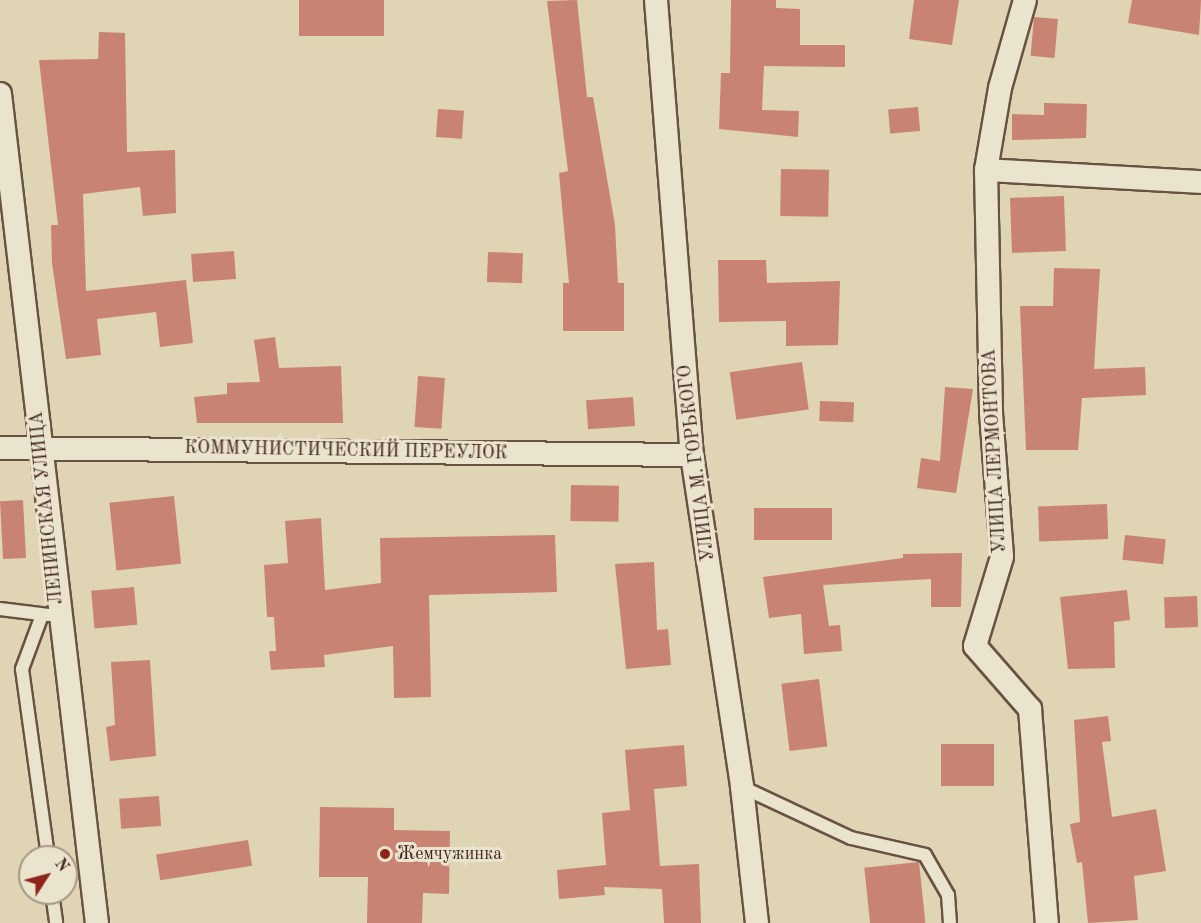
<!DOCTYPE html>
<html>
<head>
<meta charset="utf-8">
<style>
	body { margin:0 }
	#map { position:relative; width:1201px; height:923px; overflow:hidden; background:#dfd4b3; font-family:"Old Standard TT",serif }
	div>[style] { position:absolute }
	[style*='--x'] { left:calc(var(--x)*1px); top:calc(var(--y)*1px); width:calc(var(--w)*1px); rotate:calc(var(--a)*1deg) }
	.building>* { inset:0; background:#c98373; transform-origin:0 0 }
	.roads { filter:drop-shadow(2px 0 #695242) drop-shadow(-2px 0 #695242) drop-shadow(0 2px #695242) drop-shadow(0 -2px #695242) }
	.service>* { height:12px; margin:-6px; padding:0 6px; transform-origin:6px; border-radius:6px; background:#eae3ce }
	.minor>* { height:22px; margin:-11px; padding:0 11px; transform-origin:11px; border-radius:11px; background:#eae3ce }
	.dots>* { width:16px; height:16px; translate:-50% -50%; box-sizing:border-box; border:3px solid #eae3ce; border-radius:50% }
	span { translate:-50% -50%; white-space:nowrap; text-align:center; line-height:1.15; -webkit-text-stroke:6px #eae3ce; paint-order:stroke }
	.street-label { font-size:18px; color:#42261d }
	.poi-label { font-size:18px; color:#42261d }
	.left { translate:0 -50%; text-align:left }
	.north { position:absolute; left:18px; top:845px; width:60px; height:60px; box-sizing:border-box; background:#eae3ce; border:2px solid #a79787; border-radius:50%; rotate:54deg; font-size:16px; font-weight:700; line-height:24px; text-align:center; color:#42261d }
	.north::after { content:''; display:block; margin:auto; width:21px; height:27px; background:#8f2418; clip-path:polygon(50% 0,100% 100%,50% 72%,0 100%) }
</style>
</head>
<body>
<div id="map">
	<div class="building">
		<i style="left:299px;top:0;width:85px;height:36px"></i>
		<i style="clip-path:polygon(577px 0,587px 97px,593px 97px,615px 225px,618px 283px,624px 283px,624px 331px,563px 331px,563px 283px,569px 283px,559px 173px,568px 171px,547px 1px)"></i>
		<i style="clip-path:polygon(731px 0,776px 0,776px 8px,800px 9px,800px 45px,845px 45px,845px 67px,764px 66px,762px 110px,799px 111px,798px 137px,719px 129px,721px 73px,730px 73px)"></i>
		<i style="clip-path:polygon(914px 0,959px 0,952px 45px,909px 39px)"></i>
		<i style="clip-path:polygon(1132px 0,1201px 0,1199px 35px,1128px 23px)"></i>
		<i style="left:1034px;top:17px;width:24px;height:39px;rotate:5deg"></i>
		<i style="clip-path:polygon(99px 32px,125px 33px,127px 152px,175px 150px,176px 213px,143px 216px,140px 187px,83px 194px,86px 291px,186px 280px,193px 343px,160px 347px,156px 312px,97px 319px,101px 355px,66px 359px,52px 263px,51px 225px,58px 225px,39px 60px,98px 59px)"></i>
		<i style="clip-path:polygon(1044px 103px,1087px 104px,1086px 138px,1012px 140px,1012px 114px,1044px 115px)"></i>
		<i style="left:918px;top:107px;width:24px;height:30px;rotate:85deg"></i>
		<i style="left:438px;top:109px;width:26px;height:28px;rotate:4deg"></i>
		<i style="left:781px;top:169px;width:48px;height:47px;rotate:1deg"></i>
		<i style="left:1064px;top:196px;width:55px;height:54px;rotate:88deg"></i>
		<i style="left:234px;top:251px;width:28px;height:43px;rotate:86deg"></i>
		<i style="left:488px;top:252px;width:35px;height:30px;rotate:2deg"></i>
		<i style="clip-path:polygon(718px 260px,766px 260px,767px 283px,840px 281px,838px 345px,786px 346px,786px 321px,719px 322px)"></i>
		<i style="clip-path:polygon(1054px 268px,1100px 269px,1094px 369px,1145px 367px,1146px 395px,1082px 398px,1078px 450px,1026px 450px,1020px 306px,1053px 306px)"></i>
		<i style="clip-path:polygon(275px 337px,279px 368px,341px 366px,343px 423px,197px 423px,194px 397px,227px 394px,227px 383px,260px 382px,254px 340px)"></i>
		<i style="left:802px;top:362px;width:48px;height:73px;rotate:82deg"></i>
		<i style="left:418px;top:376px;width:27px;height:51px;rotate:4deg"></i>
		<i style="clip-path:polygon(945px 387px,973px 389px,956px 493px,917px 488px,921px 458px,940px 461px)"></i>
		<i style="left:633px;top:397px;width:29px;height:47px;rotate:86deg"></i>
		<i style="left:820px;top:401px;width:34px;height:20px;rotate:2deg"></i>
		<i style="left:571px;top:485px;width:48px;height:36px;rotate:1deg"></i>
		<i style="left:174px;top:496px;width:68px;height:65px;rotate:84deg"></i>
		<i style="left:23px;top:500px;width:58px;height:23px;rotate:87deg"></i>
		<i style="left:1107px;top:504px;width:35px;height:69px;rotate:88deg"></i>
		<i style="left:832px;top:508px;width:32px;height:78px;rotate:90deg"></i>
		<i style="clip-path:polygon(321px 518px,325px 590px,381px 583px,380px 538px,555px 535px,557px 592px,429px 595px,431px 697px,394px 698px,393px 646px,324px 655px,325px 667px,271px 670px,269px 651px,276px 651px,274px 617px,267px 617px,264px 565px,288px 563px,285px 521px)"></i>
		<i style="left:1125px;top:535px;width:41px;height:25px;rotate:6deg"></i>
		<i style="clip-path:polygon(962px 553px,961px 607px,931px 607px,931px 579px,823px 585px,829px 626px,840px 625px,842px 651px,804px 654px,801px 614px,769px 618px,763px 577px,903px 558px,903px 554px)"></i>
		<i style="clip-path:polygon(654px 562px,657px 630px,668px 629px,671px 665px,626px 669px,615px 564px)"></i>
		<i style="left:134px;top:587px;width:38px;height:43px;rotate:85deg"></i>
		<i style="clip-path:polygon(1127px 590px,1130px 620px,1114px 622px,1115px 668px,1068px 669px,1060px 597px)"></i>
		<i style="left:1197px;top:596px;width:31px;height:33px;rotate:88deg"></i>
		<i style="clip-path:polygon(150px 660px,156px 756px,110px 761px,106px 727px,115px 725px,111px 662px)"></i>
		<i style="left:819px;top:679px;width:68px;height:38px;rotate:83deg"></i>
		<i style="clip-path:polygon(1108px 716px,1111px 741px,1102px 742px,1112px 817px,1156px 809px,1166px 871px,1134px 876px,1138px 920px,1088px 923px,1082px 862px,1077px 863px,1070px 824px,1080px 822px,1074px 720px)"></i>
		<i style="left:941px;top:744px;width:53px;height:42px"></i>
		<i style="clip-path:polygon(684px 745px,687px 786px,654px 789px,660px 866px,699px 864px,701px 923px,664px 923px,662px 889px,604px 887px,605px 895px,559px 899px,557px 870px,606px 865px,602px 813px,630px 810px,625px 750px)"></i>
		<i style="left:159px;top:796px;width:30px;height:40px;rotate:86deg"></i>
		<i style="clip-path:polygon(320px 807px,394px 808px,394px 830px,450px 831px,449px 894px,423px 893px,422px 923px,367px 923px,368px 877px,319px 877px)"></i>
		<i style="left:248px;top:840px;width:26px;height:93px;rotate:81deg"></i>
		<i style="left:919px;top:862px;width:61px;height:55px;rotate:84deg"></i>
	</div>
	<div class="roads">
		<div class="service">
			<i style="--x:0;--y:609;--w:49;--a:7"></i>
			<i style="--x:42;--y:615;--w:58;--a:110.3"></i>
			<i style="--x:22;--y:669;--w:190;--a:82.1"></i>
			<i style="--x:742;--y:787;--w:120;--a:25.1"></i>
			<i style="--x:851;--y:838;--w:76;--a:12.9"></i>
			<i style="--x:925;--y:855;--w:46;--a:60.1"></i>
			<i style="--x:948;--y:895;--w:28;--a:86"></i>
			<i style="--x:52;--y:893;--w:30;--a:82"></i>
		</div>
		<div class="minor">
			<i style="--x:656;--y:0;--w:456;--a:85.5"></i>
			<i style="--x:692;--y:455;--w:336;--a:81.4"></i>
			<i style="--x:742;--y:787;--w:137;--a:83.7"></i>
			<i style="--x:1025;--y:0;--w:91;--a:105.9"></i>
			<i style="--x:1000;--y:88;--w:83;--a:99.7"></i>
			<i style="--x:986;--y:170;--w:243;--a:88.8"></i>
			<i style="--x:991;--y:413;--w:144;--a:85.6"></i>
			<i style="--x:1002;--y:557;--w:93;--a:106.9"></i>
			<i style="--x:975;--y:646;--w:84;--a:48.9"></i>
			<i style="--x:1030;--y:709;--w:215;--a:85.5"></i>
			<i style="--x:0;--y:94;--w:835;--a:83.33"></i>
			<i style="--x:986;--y:170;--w:215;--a:3.2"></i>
			<i style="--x:0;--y:448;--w:692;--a:0.58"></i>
		</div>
	</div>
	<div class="dots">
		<i style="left:385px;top:854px;background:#8f2418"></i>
	</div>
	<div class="street-label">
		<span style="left:346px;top:451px;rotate:1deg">КОММУНИСТИЧЕСКИЙ ПЕРЕУЛОК</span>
		<span style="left:995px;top:451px;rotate:-93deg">УЛИЦА ЛЕРМОНТОВА</span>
		<span style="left:697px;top:463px;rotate:-97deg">УЛИЦА М. ГОРЬКОГО</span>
		<span style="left:47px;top:508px;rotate:-96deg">ЛЕНИНСКАЯ УЛИЦА</span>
	</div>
	<div class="poi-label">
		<span class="left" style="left:397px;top:854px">Жемчужинка</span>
	</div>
	<div class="north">N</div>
</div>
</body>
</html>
